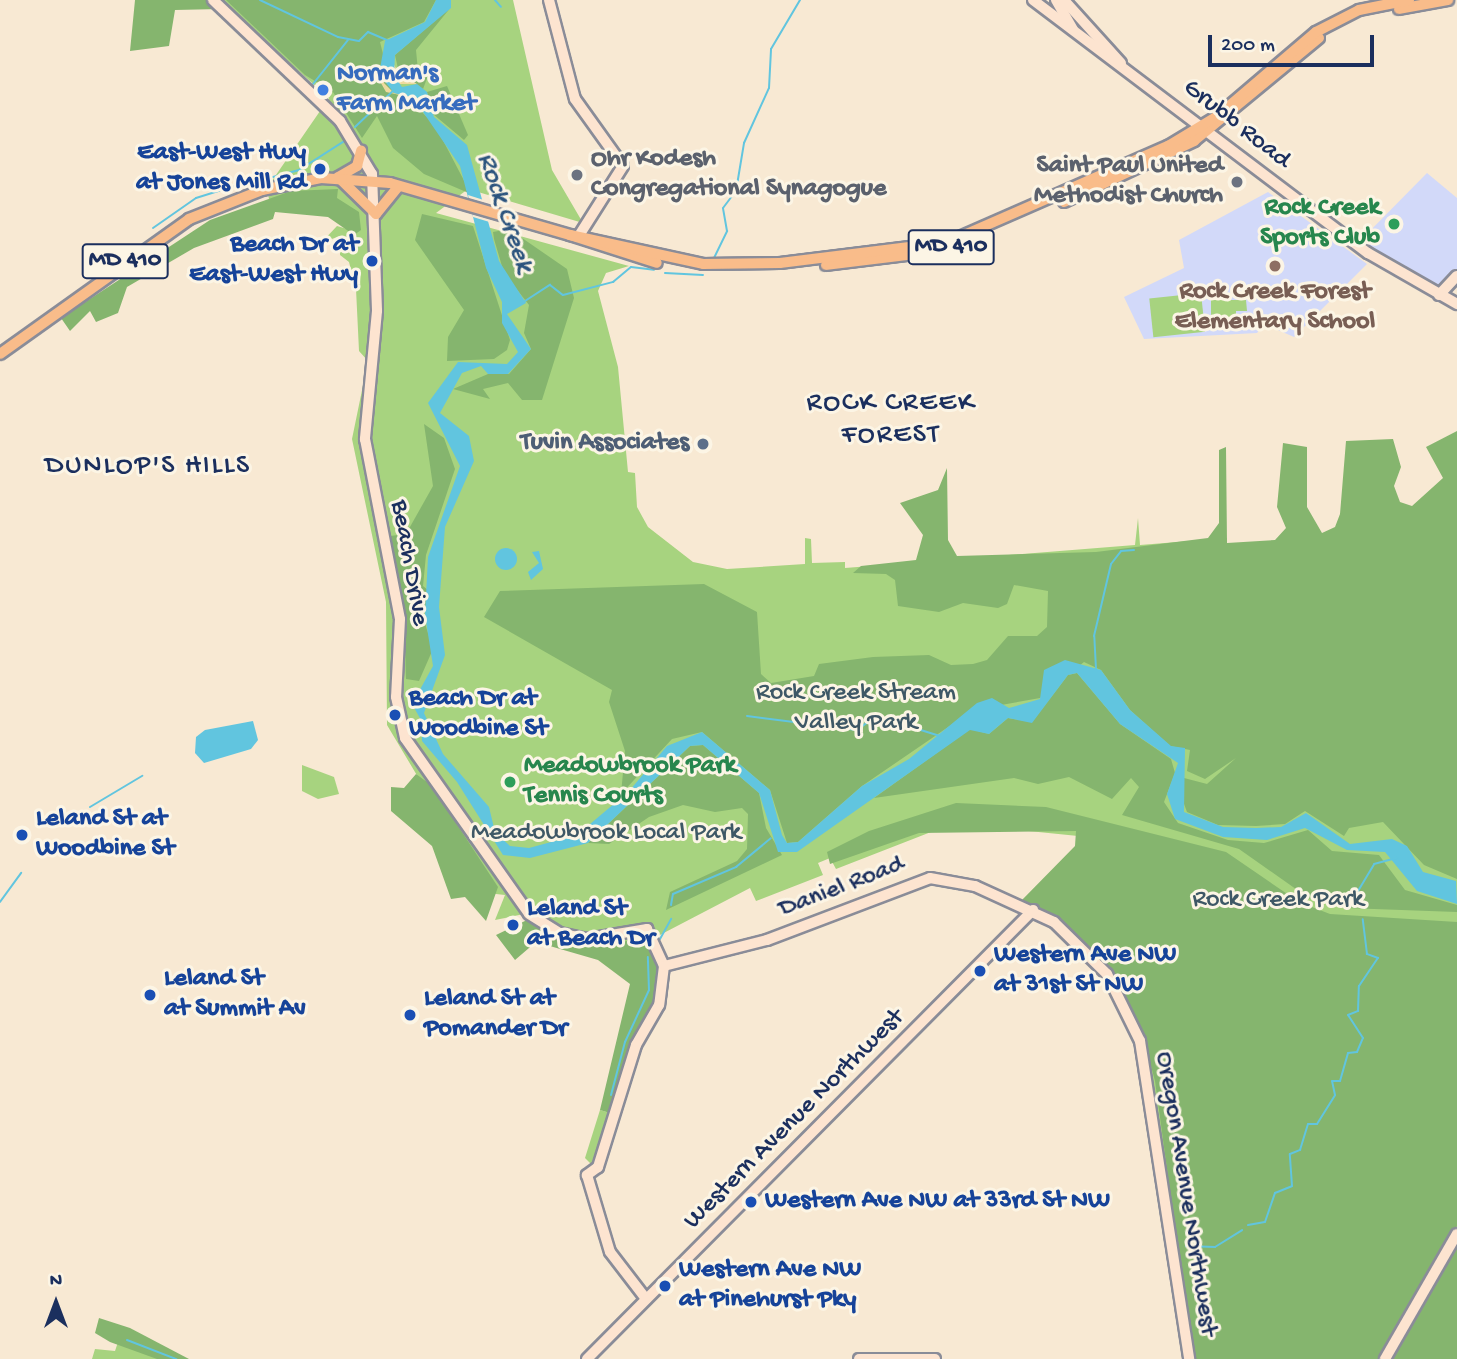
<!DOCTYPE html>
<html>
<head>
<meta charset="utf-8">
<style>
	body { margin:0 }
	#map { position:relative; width:1457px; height:1359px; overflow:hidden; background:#f8e9d3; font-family:"Gochi Hand",sans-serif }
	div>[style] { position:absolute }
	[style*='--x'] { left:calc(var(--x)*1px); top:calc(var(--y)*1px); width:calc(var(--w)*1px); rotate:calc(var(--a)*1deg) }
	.built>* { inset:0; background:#d2d9f9 }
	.green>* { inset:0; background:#a7d37f; transform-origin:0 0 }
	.forest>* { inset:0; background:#85b56e }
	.sand>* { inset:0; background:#eeda9e }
	.water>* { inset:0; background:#61c5df }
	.round { border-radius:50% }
	.pier>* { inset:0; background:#f8e9d3 }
	.stream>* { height:2px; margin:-1px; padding:0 1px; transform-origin:1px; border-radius:1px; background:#61c5df }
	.roads { filter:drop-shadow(2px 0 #8a8c98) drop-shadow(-2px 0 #8a8c98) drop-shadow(0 2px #8a8c98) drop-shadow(0 -2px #8a8c98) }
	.secondary>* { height:10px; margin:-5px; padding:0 5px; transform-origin:5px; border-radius:5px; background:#fde4d0 }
	.primary>* { height:10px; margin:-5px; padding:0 5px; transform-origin:5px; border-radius:5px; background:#f9bc8a }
	.dots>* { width:19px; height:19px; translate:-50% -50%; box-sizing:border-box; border:4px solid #fcf5e5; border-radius:50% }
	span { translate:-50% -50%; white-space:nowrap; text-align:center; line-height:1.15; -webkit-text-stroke:6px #fcf5e5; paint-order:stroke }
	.shield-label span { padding:2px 5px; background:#fcf5e5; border:2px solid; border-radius:5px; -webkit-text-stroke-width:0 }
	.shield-label { font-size:24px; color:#1b2f5e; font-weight:700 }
	.shop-label { font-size:26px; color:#366cbe; font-weight:700 }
	.left { translate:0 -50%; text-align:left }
	.street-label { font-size:26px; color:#1b2f5e }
	.transit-label { font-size:26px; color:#164399; font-weight:700 }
	.right { translate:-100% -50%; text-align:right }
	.worship-label { font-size:26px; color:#5b616d; font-weight:700 }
	.leisure-label { font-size:26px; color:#27864d; font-weight:700 }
	.education-label { font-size:26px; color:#785e54; font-weight:700 }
	.service-label { font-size:26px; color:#4e5e75; font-weight:700 }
	.park-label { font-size:26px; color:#3e5866 }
	.water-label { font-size:28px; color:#2c547e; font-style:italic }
	.neighbourhood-label { font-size:28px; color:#1b2f5e; letter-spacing:2px }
	.north { position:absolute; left:21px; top:1268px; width:70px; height:70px; -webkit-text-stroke:5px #fcf5e5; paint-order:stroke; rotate:0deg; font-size:19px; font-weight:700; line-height:28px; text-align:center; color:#1b2f5e }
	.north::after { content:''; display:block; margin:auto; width:24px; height:32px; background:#1b2f5e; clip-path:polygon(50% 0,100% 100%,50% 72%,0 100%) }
	.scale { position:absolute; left:1208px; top:35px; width:166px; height:32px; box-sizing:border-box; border:4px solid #1b2f5e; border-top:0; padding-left:9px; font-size:21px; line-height:24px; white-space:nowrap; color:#1b2f5e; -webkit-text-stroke:5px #fcf5e5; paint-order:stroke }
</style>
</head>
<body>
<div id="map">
	<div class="built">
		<i style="clip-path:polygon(1427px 173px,1457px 198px,1457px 276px,1439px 295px,1368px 253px,1360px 241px)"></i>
		<i style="clip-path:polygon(1268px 192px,1367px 264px,1294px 337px,1264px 324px,1257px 333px,1144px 339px,1124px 297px,1184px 268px,1179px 240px)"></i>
	</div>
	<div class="green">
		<i style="clip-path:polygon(219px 0,513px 0,552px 170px,583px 223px,468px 189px,436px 213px,629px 266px,606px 273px,598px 291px,618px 367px,628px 472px,635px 473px,637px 507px,648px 527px,693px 562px,727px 569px,805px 564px,805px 538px,811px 539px,812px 563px,845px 562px,845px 568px,1135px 545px,1138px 518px,1140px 545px,1227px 538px,1227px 551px,1381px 544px,1457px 468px,1457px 1359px,1192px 1359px,1143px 1032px,1096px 956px,1049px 913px,1024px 902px,1088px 837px,978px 826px,931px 832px,836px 869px,830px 858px,818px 863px,823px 875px,756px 901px,750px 888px,656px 937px,611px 952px,535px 934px,524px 914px,495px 920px,505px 895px,487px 893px,387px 725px,386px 602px,352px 439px,368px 361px,359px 351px,356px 289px,349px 262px,340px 255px,340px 236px,321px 243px,337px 226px,347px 229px,342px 219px,270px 205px,267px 188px,329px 98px)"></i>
		<i style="left:1201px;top:293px;width:39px;height:52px;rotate:84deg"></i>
		<i style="clip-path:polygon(1211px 300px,1246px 300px,1247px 311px,1236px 311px,1236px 319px,1211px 320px)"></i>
		<i style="clip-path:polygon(302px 765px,334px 777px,339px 794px,318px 799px,302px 791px)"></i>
		<i style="clip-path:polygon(600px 1110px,613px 1114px,591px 1164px,585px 1158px)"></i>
		<i style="clip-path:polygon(122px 1330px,185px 1359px,92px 1359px,95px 1349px,115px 1351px)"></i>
	</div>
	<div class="forest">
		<i style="clip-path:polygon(135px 0,213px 0,220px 9px,175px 10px,169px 46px,130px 51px)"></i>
		<i style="clip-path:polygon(226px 0,436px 0,424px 22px,380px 42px,385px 62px,377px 68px,435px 125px,471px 194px,424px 174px,393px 148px,377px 116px,362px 138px,333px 92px,305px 75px)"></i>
		<i style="clip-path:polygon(451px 7px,416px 50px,418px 71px,429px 73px,423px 89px,399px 73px,395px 55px)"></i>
		<i style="clip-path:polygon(447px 86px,468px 135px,464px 140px,433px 114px,427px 92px)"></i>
		<i style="clip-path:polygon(338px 189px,337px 198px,359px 212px,361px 230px,354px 235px,328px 217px,275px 212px,273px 219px,194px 248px,127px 287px,118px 313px,96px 322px,90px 311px,70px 331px,61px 318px,210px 220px,291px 191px)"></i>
		<i style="clip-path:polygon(422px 214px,473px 226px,510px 340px,507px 350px,494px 359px,447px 361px,448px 337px,464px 310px,415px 240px)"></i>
		<i style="clip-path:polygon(509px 229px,567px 269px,574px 298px,542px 400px,522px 400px,508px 383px,483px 389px,490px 399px,453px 389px,488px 374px,509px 374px,531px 349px,524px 333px,529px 305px,504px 273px,494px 239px,493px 232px)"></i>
		<i style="clip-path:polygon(424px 424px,444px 438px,455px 469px,426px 555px,423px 586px,429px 591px,423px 617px,433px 649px,419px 681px,406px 679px,404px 610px,390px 536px,406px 534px,433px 486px)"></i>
		<i style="clip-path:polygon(1457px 431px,1457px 879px,1424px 865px,1383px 822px,1349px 828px,1344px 836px,1305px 811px,1285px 824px,1256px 826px,1218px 825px,1187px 812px,1180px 793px,1184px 778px,1207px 784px,1236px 758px,1205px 779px,1187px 771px,1190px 750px,1170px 746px,1130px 710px,1101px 670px,1084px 662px,1040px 698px,973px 710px,862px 786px,798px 842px,787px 843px,770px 790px,702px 732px,672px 739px,621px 794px,625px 751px,609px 702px,612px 690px,484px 617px,500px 591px,704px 584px,757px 612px,761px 674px,771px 683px,814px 676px,819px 664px,873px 657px,929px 655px,951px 665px,973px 664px,987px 660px,1008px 636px,1037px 636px,1047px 627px,1048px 591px,1014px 585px,1007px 604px,998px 608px,963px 603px,939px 612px,898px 606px,895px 580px,886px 574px,853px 573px,861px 566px,916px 560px,923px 535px,900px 503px,938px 490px,947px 468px,948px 540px,957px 556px,1096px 552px,1208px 538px,1219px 523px,1219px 450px,1226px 447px,1227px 543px,1275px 540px,1286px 528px,1277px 507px,1283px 443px,1307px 447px,1307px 507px,1322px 533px,1335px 527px,1340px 514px,1346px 441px,1393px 439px,1401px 467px,1394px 486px,1400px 502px,1412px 506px,1443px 478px,1426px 447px)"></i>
		<i style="clip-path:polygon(1077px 673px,1120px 724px,1171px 759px,1175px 773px,1164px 802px,1178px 823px,1228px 840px,1264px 843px,1308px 830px,1332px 851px,1379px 855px,1405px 890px,1457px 905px,1457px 912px,1346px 908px,1310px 899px,1239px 849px,1122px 815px,1139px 787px,1131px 778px,1112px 799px,1069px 777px,1038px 784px,1014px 778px,874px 798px,970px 729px,989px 734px,1008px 718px,1032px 722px,1068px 675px)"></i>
		<i style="clip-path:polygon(703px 745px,759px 793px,766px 828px,782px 855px,666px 910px,670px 892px,737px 861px,747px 849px,748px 814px,742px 808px,715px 812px,683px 805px,649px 817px,609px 844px,588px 843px,690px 746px)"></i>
		<i style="clip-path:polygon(416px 774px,431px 785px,498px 887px,486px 921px,465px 897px,451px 899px,432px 846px,391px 811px,391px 787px,404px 788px)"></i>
		<i style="clip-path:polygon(956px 803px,1046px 807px,1226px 852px,1299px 902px,1330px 914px,1457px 922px,1457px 1226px,1380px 1359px,1193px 1359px,1155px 1081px,1140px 1025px,1093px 950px,1050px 913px,1022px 900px,1075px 846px,1076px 831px,919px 833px,830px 864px,827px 852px,869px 831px)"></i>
		<i style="clip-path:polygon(529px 919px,580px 943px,620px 943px,644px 936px,659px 965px,660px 988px,629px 1048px,613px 1114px,600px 1110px,630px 984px,598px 960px,536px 942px,515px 960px,496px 935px)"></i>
		<i style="clip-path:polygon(1457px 1242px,1457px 1359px,1390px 1359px)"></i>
		<i style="clip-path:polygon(99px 1318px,130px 1328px,189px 1359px,157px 1359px,110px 1342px,95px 1333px)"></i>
	</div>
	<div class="sand">
		<i style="clip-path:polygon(385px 62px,384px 83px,394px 93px,418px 97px,423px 112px,409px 97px,386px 92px,377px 76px)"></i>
		<i style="clip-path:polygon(393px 63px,399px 73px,417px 84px,397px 84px)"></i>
	</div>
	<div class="water">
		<i style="clip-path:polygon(436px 0,451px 0,451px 8px,395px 55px,394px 75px,402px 87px,417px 84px,427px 92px,434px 117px,467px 145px,499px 261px,526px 303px,507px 314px,531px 349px,508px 374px,488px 374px,481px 366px,462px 373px,440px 413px,469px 436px,474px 461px,445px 527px,439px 607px,445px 655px,424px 713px,443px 754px,489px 807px,495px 832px,510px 846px,529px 848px,577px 835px,615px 803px,610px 798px,630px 790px,667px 746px,702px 732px,770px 790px,782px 835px,787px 843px,798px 842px,862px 786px,909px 759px,977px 703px,992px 698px,1009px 708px,1040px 699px,1044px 670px,1065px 660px,1101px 670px,1130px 710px,1171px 746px,1185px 748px,1184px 812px,1223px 827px,1256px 828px,1281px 827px,1306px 813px,1350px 844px,1392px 839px,1407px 846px,1423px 872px,1456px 881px,1457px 904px,1417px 891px,1385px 852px,1347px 850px,1305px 828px,1267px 840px,1223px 837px,1175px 819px,1167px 794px,1178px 763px,1120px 724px,1077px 673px,1068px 675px,1032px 723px,1008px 718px,989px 734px,970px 730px,797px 852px,778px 852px,759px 793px,703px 745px,690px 746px,588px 843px,530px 858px,503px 855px,457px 782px,422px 741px,421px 720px,412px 704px,433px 666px,425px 615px,428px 557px,460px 466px,428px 403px,458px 362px,507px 364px,518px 352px,502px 323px,502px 302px,486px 268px,460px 166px,423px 112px,422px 100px,394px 93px,379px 74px,385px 41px,425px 22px)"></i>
		<i class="round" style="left:495px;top:548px;width:22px;height:22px"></i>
		<i style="clip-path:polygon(539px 551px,543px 569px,531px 580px,528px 572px,539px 563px,532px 552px)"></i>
		<i style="clip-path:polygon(253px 721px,258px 740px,251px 749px,204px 763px,195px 753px,196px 737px,205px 730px)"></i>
	</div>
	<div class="pier">
		<i style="clip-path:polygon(468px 195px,490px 202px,496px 224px,473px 217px)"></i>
	</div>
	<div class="stream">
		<i style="--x:260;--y:0;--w:86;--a:25.4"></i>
		<i style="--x:338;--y:37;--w:21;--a:11"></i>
		<i style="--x:359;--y:41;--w:13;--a:-45"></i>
		<i style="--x:368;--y:32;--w:21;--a:23"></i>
		<i style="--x:495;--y:0;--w:9;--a:49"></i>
		<i style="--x:313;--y:84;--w:56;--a:-51.5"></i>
		<i style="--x:355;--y:127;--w:54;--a:-43.5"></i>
		<i style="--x:273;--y:177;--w:27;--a:-15"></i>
		<i style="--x:299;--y:170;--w:56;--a:-32.6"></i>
		<i style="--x:153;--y:228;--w:52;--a:-34.9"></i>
		<i style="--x:196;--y:198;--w:70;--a:-17.4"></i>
		<i style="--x:714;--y:258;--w:30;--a:-64"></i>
		<i style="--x:727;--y:231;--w:23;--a:-100"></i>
		<i style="--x:723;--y:208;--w:21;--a:-53"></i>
		<i style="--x:736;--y:191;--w:49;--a:-80.5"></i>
		<i style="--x:744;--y:143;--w:60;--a:-65.6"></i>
		<i style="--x:769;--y:88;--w:39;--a:-87"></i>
		<i style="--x:771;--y:49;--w:57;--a:-59.4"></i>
		<i style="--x:665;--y:273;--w:38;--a:3"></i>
		<i style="--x:525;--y:301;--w:30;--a:-33"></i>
		<i style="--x:550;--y:285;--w:16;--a:38"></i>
		<i style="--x:563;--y:295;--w:52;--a:-14.6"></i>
		<i style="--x:613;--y:282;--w:23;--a:-40"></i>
		<i style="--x:631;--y:267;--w:23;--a:7"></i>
		<i style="--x:1096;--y:669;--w:33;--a:-93"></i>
		<i style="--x:1094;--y:636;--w:74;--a:-76.7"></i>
		<i style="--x:1111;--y:564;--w:16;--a:-52"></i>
		<i style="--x:1121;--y:551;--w:13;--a:-4"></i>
		<i style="--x:747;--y:716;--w:111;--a:7.3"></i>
		<i style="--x:857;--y:730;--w:24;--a:-36"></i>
		<i style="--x:876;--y:716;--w:67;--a:17.4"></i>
		<i style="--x:90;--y:807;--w:61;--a:-30.8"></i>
		<i style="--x:0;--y:902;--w:36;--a:-54"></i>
		<i style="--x:1361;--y:904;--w:13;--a:-103"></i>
		<i style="--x:1358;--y:891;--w:31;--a:-59"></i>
		<i style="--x:1374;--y:864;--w:24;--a:-15"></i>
		<i style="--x:671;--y:905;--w:11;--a:-80"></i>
		<i style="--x:673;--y:894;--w:69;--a:-23.2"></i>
		<i style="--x:736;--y:867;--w:45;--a:-39.6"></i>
		<i style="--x:660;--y:939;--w:23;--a:-61"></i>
		<i style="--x:611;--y:1095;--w:55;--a:-75.2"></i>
		<i style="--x:625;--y:1042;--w:57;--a:-65.2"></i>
		<i style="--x:649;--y:990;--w:33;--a:-92"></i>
		<i style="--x:1248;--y:1225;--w:17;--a:-10"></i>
		<i style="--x:1265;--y:1222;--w:31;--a:-71"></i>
		<i style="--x:1275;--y:1193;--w:18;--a:-22"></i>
		<i style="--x:1292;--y:1186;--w:32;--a:-94"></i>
		<i style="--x:1290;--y:1154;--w:11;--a:-22"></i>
		<i style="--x:1300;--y:1150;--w:27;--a:-73"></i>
		<i style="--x:1308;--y:1124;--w:9;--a:0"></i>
		<i style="--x:1317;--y:1124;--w:34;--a:-58"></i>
		<i style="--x:1335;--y:1095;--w:14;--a:-102"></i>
		<i style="--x:1332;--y:1081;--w:8;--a:0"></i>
		<i style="--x:1340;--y:1081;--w:29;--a:-74"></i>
		<i style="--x:1348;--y:1053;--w:9;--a:-6"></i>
		<i style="--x:1357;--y:1052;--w:15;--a:-67"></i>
		<i style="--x:1363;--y:1038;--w:27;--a:-123"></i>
		<i style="--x:1348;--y:1015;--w:11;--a:-22"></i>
		<i style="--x:1358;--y:1011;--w:25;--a:-88"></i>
		<i style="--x:1359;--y:986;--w:34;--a:-56"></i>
		<i style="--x:1378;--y:958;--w:12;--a:-160"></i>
		<i style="--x:1367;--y:954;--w:35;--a:-97"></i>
		<i style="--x:1186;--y:1246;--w:29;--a:2"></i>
		<i style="--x:1215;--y:1247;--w:32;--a:-32"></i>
		<i style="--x:127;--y:1340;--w:53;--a:21.2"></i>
	</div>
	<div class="roads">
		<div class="secondary">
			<i style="--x:213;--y:0;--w:175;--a:43.6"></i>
			<i style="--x:340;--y:121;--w:62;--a:58.9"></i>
			<i style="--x:372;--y:174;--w:137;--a:87.9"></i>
			<i style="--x:377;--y:311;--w:129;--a:95.4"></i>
			<i style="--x:365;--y:439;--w:183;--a:79"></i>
			<i style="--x:400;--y:619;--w:78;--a:92.9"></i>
			<i style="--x:396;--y:697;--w:42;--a:77.6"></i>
			<i style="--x:405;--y:738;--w:215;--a:54.8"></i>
			<i style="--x:529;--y:914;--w:36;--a:32"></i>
			<i style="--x:559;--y:933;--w:29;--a:12"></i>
			<i style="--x:587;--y:939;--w:61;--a:-9.5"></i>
			<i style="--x:647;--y:929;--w:41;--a:65.3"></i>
			<i style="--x:664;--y:966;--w:39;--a:97"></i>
			<i style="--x:659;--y:1005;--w:46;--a:119.9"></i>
			<i style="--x:636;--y:1045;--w:128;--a:107.3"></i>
			<i style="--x:598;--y:1167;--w:14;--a:144"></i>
			<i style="--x:587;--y:1175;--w:80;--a:73.4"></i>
			<i style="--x:610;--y:1252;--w:59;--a:52.5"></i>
			<i style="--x:549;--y:0;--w:102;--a:75.3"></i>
			<i style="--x:575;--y:99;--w:82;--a:54.4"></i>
			<i style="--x:623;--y:166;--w:80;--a:122.3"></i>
			<i style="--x:1033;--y:0;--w:420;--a:37.1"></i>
			<i style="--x:1368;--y:253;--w:103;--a:29.8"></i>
			<i style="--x:1056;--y:0;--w:34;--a:60"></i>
			<i style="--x:1064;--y:0;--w:85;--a:47.9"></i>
			<i style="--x:1439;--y:295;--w:26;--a:-47"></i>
			<i style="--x:664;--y:966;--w:106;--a:-14.2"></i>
			<i style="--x:767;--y:940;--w:174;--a:-20.8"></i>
			<i style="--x:930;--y:878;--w:46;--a:10.1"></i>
			<i style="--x:975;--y:886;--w:87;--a:24.5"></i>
			<i style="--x:1054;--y:922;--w:74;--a:44.5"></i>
			<i style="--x:1107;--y:974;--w:75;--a:63.8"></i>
			<i style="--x:1140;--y:1041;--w:322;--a:81.2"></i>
			<i style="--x:587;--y:1359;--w:633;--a:-45.19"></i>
			<i style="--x:859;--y:1359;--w:76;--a:0"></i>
			<i style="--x:1385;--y:1359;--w:144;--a:-60.1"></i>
		</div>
		<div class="primary">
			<i style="--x:1399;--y:9;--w:50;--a:-10.4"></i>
			<i style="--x:340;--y:176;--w:20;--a:-30"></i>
			<i style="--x:357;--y:166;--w:16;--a:-75"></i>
			<i style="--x:338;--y:177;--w:53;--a:44.2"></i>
			<i style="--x:376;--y:214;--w:36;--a:-51"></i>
			<i style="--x:1064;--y:202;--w:144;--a:-25.1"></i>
			<i style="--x:1194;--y:141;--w:162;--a:-39.5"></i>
			<i style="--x:570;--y:235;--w:91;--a:17.8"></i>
			<i style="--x:826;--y:265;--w:99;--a:-7"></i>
			<i style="--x:0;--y:354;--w:232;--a:-35.5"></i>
			<i style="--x:189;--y:219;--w:79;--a:-21.7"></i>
			<i style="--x:262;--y:190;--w:60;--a:-11.5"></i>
			<i style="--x:321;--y:178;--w:69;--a:4.1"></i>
			<i style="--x:390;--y:183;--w:187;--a:16.1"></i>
			<i style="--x:570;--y:235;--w:136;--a:12.3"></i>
			<i style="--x:703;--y:264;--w:77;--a:-0.7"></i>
			<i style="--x:780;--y:263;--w:169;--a:-7.1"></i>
			<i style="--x:948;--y:242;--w:240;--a:-23.6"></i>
			<i style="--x:1168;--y:146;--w:56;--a:-31.1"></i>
			<i style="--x:1216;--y:117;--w:131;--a:-40.4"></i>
			<i style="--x:1316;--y:32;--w:48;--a:-27.1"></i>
			<i style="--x:1359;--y:10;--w:51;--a:-11.3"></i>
		</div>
	</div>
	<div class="dots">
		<i style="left:323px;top:90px;background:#3f7fe0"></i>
		<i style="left:320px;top:169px;background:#1a4fb4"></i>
		<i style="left:577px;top:175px;background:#6b7280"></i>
		<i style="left:1237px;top:182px;background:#6b7280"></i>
		<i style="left:1394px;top:224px;background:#2e9e5b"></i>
		<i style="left:372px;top:261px;background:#1a4fb4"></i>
		<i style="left:1275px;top:266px;background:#8d6e63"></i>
		<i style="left:703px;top:444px;background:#5c6f8a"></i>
		<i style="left:395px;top:715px;background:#1a4fb4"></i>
		<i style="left:510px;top:782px;background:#2e9e5b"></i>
		<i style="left:22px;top:835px;background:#1a4fb4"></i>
		<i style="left:513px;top:925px;background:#1a4fb4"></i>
		<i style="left:980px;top:971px;background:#1a4fb4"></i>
		<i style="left:150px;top:995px;background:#1a4fb4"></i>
		<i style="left:410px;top:1015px;background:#1a4fb4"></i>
		<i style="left:751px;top:1202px;background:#1a4fb4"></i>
		<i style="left:665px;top:1286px;background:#1a4fb4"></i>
	</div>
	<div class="shield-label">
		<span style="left:951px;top:247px">MD 410</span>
		<span style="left:125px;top:261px">MD 410</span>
	</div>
	<div class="shop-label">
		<span class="left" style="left:337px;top:90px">Norman's<br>Farm Market</span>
	</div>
	<div class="street-label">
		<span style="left:1236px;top:125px;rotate:38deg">Grubb Road</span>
		<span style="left:408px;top:563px;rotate:80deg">Beach Drive</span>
		<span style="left:842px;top:888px;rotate:-21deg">Daniel Road</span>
		<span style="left:795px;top:1120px;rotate:-45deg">Western Avenue Northwest</span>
		<span style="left:1185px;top:1194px;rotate:81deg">Oregon Avenue Northwest</span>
	</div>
	<div class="transit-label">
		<span class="right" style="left:306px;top:169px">East-West Hwy<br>at Jones Mill Rd</span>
		<span class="right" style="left:358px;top:261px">Beach Dr at<br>East-West Hwy</span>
		<span class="left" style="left:409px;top:715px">Beach Dr at<br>Woodbine St</span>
		<span class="left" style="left:36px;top:835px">Leland St at<br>Woodbine St</span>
		<span class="left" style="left:527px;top:925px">Leland St<br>at Beach Dr</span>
		<span class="left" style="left:994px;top:971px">Western Ave NW<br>at 31st St NW</span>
		<span class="left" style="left:164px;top:995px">Leland St<br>at Summit Av</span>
		<span class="left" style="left:424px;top:1015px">Leland St at<br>Pomander Dr</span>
		<span class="left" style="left:765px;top:1202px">Western Ave NW at 33rd St NW</span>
		<span class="left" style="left:679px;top:1286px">Western Ave NW<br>at Pinehurst Pky</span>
	</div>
	<div class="worship-label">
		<span class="left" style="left:591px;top:175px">Ohr Kodesh<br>Congregational Synagogue</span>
		<span class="right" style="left:1223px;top:182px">Saint Paul United<br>Methodist Church</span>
	</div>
	<div class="leisure-label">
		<span class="right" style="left:1380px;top:224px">Rock Creek<br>Sports Club</span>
		<span class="left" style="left:524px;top:782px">Meadowbrook Park<br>Tennis Courts</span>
	</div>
	<div class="education-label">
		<span style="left:1275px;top:308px">Rock Creek Forest<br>Elementary School</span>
	</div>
	<div class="service-label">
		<span class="right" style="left:689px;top:444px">Tuvin Associates</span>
	</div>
	<div class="park-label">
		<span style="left:856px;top:709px">Rock Creek Stream<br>Valley Park</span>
		<span style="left:606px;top:834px">Meadowbrook Local Park</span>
		<span style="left:1278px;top:901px">Rock Creek Park</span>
	</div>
	<div class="water-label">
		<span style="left:504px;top:213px;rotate:71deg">Rock Creek</span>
	</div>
	<div class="neighbourhood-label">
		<span style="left:891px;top:420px">ROCK CREEK<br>FOREST</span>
		<span style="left:148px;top:467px">DUNLOP'S HILLS</span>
	</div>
	<div class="north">N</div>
	<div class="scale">200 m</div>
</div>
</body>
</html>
